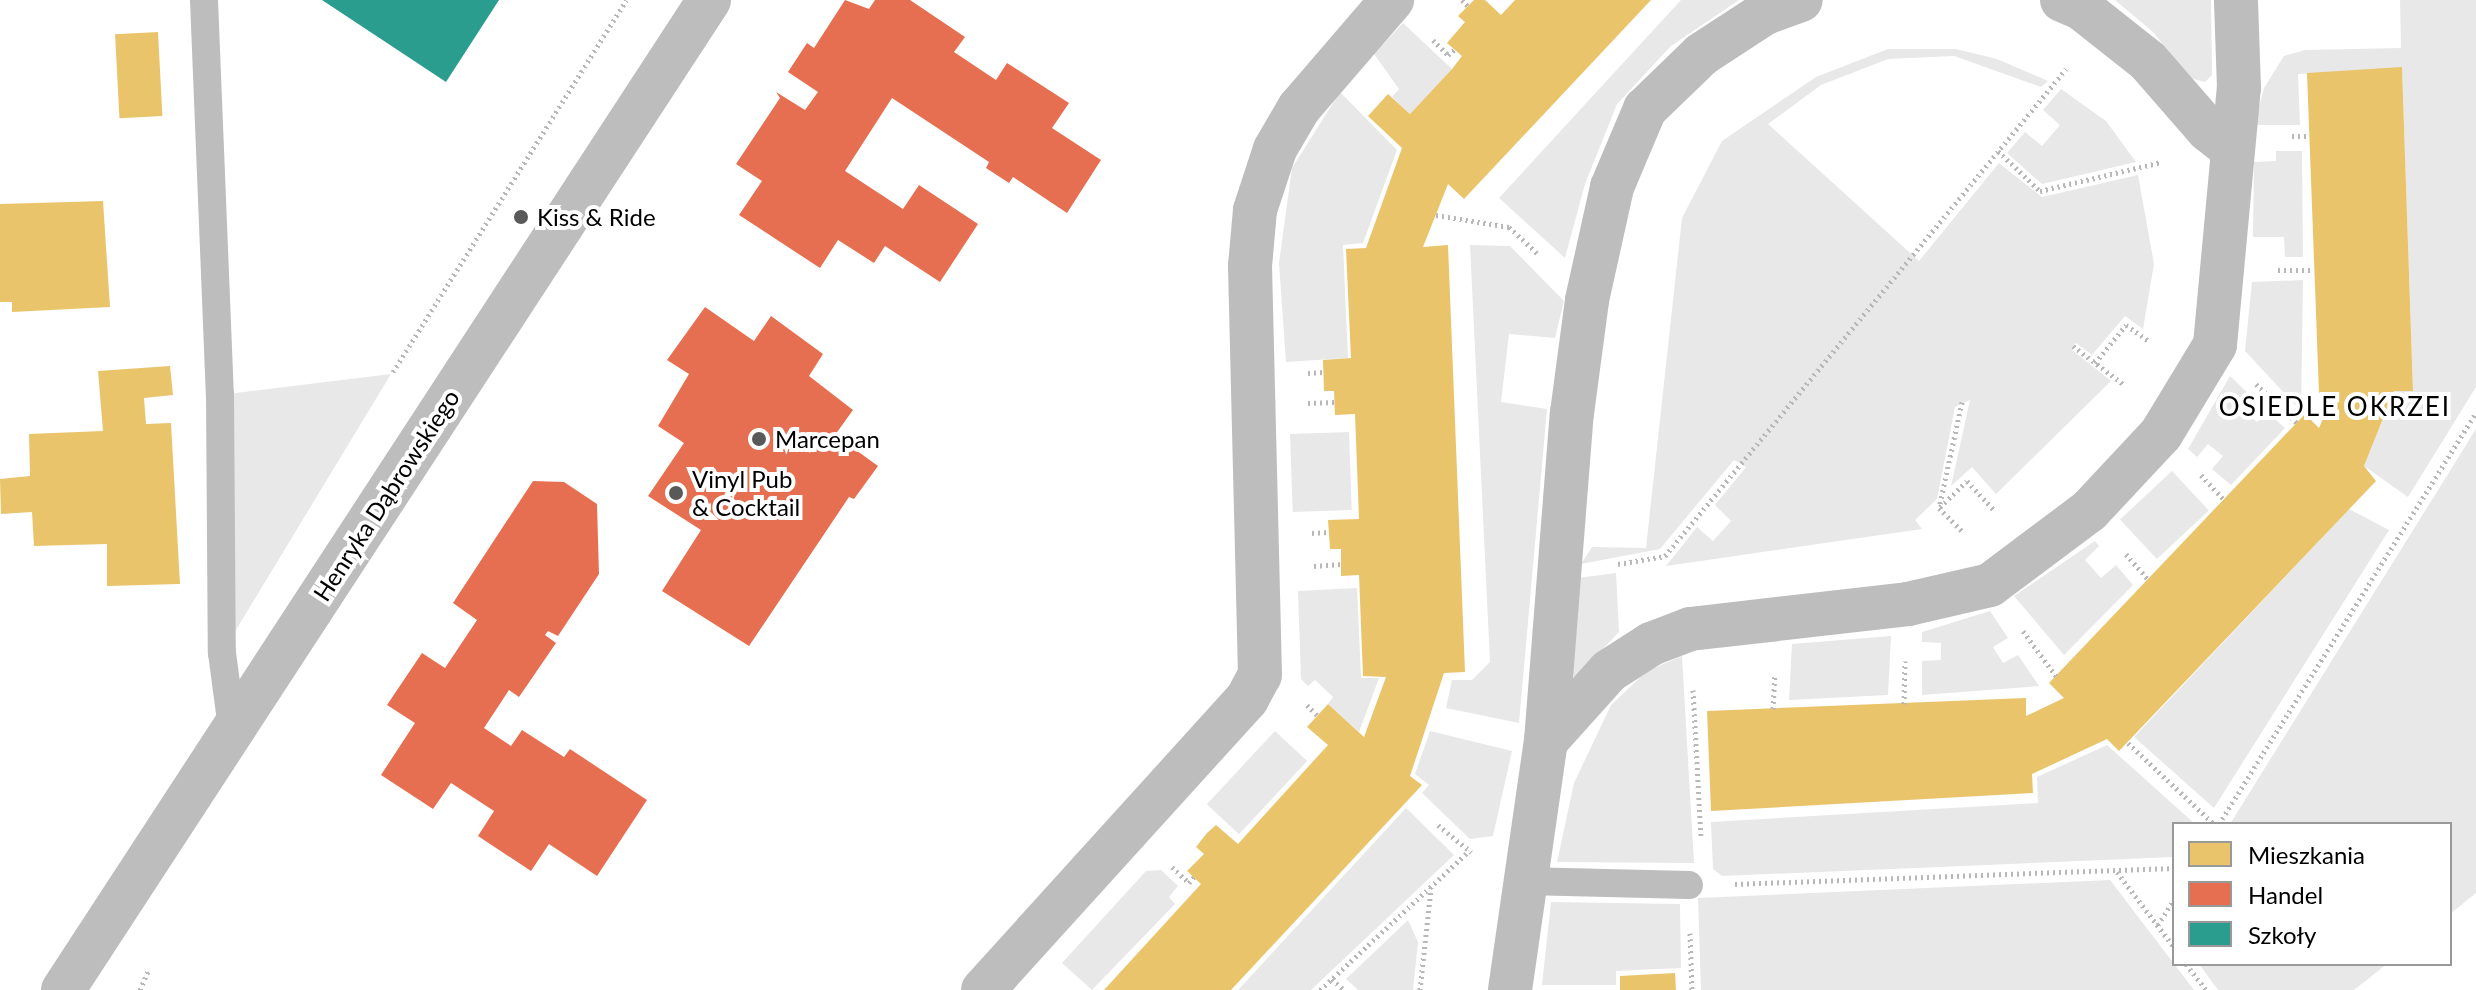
<!DOCTYPE html>
<html>
<head>
<meta charset="utf-8">
<style>
	body { margin:0 }
	#map { position:relative; width:2476px; height:990px; overflow:hidden; background:#fff; font-family:Lato,sans-serif }
	div>[style] { position:absolute }
	[style*='--x'] { left:calc(var(--x)*1px); top:calc(var(--y)*1px); width:calc(var(--w)*1px); rotate:calc(var(--a)*1deg) }
	.green>* { inset:0; background:#e8e8e8; transform-origin:0 0 }
	.homes>* { inset:0; background:#e9c46a; transform-origin:0 0 }
	.shops>* { inset:0; background:#e76f51 }
	.schools>* { inset:0; background:#2a9d8f }
	.path>* { height:5px; margin-top:-2.5px; transform-origin:0; background:repeating-linear-gradient(90deg,#b8b8b8 0 2px,transparent 0 6px) }
	.lane>* { height:28px; margin:-14px; padding:0 14px; transform-origin:14px; border-radius:14px; background:#bdbdbd }
	.street>* { height:44px; margin:-22px; padding:0 22px; transform-origin:22px; border-radius:22px; background:#bdbdbd }
	.dots>* { width:22px; height:22px; translate:-50% -50%; box-sizing:border-box; border:4px solid #fff; border-radius:50% }
	span { translate:-50% -50%; white-space:nowrap; text-align:center; line-height:1.15; -webkit-text-stroke:8px #fff; paint-order:stroke }
	.poi-label { font-size:24px; color:#000 }
	.left { translate:0 -50%; text-align:left }
	.street-label { font-size:24px; color:#000 }
	.neighbourhood-label { font-size:26px; color:#000; letter-spacing:2px }
	.legend { position:absolute; left:2172px; top:822px; width:280px; height:144px; box-sizing:border-box; background:#fff; border:2px solid #999; margin:0; padding:10px 14px; list-style:none; font-size:24px; color:#000 }
	.legend li { display:flex; align-items:center; gap:16px; height:40px }
	.legend b { width:40px; border:2px solid #999 }
</style>
</head>
<body>
<div id="map">
	<div class="green">
		<i style="clip-path:polygon(1681px 0,1739px 0,1671px 46px,1617px 104px,1585px 184px,1565px 258px,1499px 198px)"></i>
		<i style="clip-path:polygon(2115px 0,2211px 0,2212px 75px,2205px 82px,2190px 78px,2153px 32px)"></i>
		<i style="clip-path:polygon(2400px 0,2476px 0,2476px 387px,2408px 497px,2364px 466px,2394px 391px,2413px 390px,2402px 68px,2298px 74px,2300px 125px,2254px 125px,2264px 88px,2284px 56px,2305px 50px,2401px 48px)"></i>
		<i style="clip-path:polygon(1403px 23px,1452px 69px,1410px 114px,1392px 97px,1399px 89px,1374px 54px)"></i>
		<i style="clip-path:polygon(1888px 49px,1956px 49px,1997px 59px,2048px 81px,2041px 87px,1954px 56px,1888px 59px,1821px 85px,1768px 124px,1919px 261px,1999px 163px,2042px 197px,2138px 175px,2154px 264px,2143px 329px,2125px 316px,2092px 355px,2076px 343px,2071px 349px,2111px 381px,1996px 494px,1972px 467px,1951px 486px,1970px 400px,1955px 407px,1937px 499px,1915px 520px,1922px 529px,1666px 566px,1697px 527px,1713px 541px,1731px 521px,1715px 505px,1746px 467px,1734px 460px,1660px 549px,1581px 564px,1592px 547px,1646px 548px,1682px 218px,1722px 141px,1816px 77px)"></i>
		<i style="clip-path:polygon(2061px 89px,2106px 121px,2136px 162px,2042px 184px,2007px 153px,2025px 132px,2042px 146px,2060px 125px,2043px 110px)"></i>
		<i style="clip-path:polygon(1340px 92px,1397px 150px,1363px 243px,1343px 245px,1348px 358px,1286px 362px,1279px 263px,1292px 168px)"></i>
		<i style="clip-path:polygon(2276px 151px,2302px 151px,2303px 257px,2285px 257px,2284px 237px,2253px 237px,2254px 162px,2276px 161px)"></i>
		<i style="clip-path:polygon(1470px 245px,1510px 246px,1564px 301px,1555px 338px,1509px 334px,1501px 402px,1547px 409px,1519px 723px,1446px 708px,1452px 680px,1472px 680px,1490px 662px)"></i>
		<i style="clip-path:polygon(2303px 280px,2301px 411px,2245px 351px,2252px 282px)"></i>
		<i style="clip-path:polygon(391px 374px,222px 653px,220px 395px)"></i>
		<i style="clip-path:polygon(2230px 376px,2250px 395px,2240px 407px,2257px 422px,2267px 412px,2285px 428px,2231px 485px,2212px 469px,2223px 456px,2208px 444px,2197px 457px,2188px 449px)"></i>
		<i style="clip-path:polygon(2476px 429px,2476px 893px,2450px 914px,2450px 824px,2230px 824px)"></i>
		<i style="left:1349px;top:432px;width:78px;height:59px;rotate:88deg"></i>
		<i style="left:2172px;top:471px;width:54px;height:71px;rotate:47deg"></i>
		<i style="clip-path:polygon(2349px 509px,2389px 530px,2214px 808px,2134px 737px)"></i>
		<i style="clip-path:polygon(2095px 541px,2099px 546px,2085px 560px,2101px 578px,2116px 565px,2133px 585px,2064px 655px,2014px 596px)"></i>
		<i style="clip-path:polygon(1616px 573px,1619px 632px,1575px 678px,1569px 672px,1578px 578px)"></i>
		<i style="clip-path:polygon(1357px 588px,1361px 678px,1379px 678px,1359px 732px,1328px 704px,1333px 697px,1315px 680px,1308px 686px,1301px 679px,1298px 591px)"></i>
		<i style="clip-path:polygon(1990px 611px,2008px 638px,1993px 647px,2003px 663px,2018px 655px,2039px 686px,1922px 695px,1922px 661px,1941px 660px,1941px 643px,1922px 642px,1922px 632px)"></i>
		<i style="clip-path:polygon(1891px 636px,1888px 695px,1789px 700px,1792px 644px)"></i>
		<i style="clip-path:polygon(1682px 656px,1694px 863px,1557px 862px,1574px 783px,1611px 705px,1647px 671px)"></i>
		<i style="left:1275px;top:731px;width:44px;height:100px;rotate:43deg"></i>
		<i style="clip-path:polygon(1430px 731px,1512px 751px,1493px 836px,1470px 839px,1422px 793px,1429px 785px,1415px 774px)"></i>
		<i style="clip-path:polygon(2107px 745px,2195px 824px,2174px 824px,2174px 857px,1722px 876px,1713px 869px,1711px 822px,2038px 803px,2037px 777px)"></i>
		<i style="clip-path:polygon(1406px 808px,1454px 855px,1311px 990px,1238px 990px)"></i>
		<i style="clip-path:polygon(1161px 870px,1178px 886px,1169px 897px,1175px 904px,1092px 990px,1062px 963px,1146px 871px)"></i>
		<i style="clip-path:polygon(2110px 880px,2194px 990px,1701px 990px,1698px 898px)"></i>
		<i style="clip-path:polygon(1551px 902px,1680px 904px,1681px 968px,1616px 971px,1616px 985px,1542px 985px)"></i>
		<i style="clip-path:polygon(1408px 920px,1418px 942px,1413px 990px,1358px 990px,1346px 979px)"></i>
		<i style="clip-path:polygon(2199px 964px,2387px 964px,2354px 990px,2218px 990px)"></i>
	</div>
	<div class="homes">
		<i style="clip-path:polygon(1474px 0,1485px 0,1501px 15px,1515px 0,1651px 0,1464px 199px,1448px 184px,1423px 247px,1448px 245px,1465px 672px,1444px 673px,1410px 776px,1422px 785px,1231px 990px,1104px 990px,1201px 884px,1187px 871px,1204px 854px,1196px 847px,1207px 833px,1216px 825px,1238px 844px,1328px 745px,1307px 727px,1328px 704px,1364px 737px,1386px 677px,1363px 676px,1359px 575px,1341px 576px,1341px 549px,1330px 549px,1328px 520px,1359px 519px,1355px 414px,1335px 415px,1334px 391px,1324px 391px,1323px 360px,1351px 358px,1346px 249px,1366px 248px,1402px 148px,1368px 116px,1388px 94px,1410px 114px,1452px 69px,1462px 56px,1447px 43px,1465px 22px,1458px 16px)"></i>
		<i style="left:158px;top:32px;width:84px;height:43px;rotate:87deg"></i>
		<i style="clip-path:polygon(2402px 67px,2413px 391px,2394px 391px,2364px 466px,2376px 481px,2119px 751px,2107px 739px,2032px 774px,2033px 793px,1711px 811px,1707px 711px,2026px 698px,2026px 716px,2064px 698px,2049px 683px,2305px 414px,2319px 428px,2334px 393px,2319px 393px,2307px 73px)"></i>
		<i style="clip-path:polygon(103px 201px,110px 307px,12px 312px,12px 302px,0 302px,0 204px)"></i>
		<i style="clip-path:polygon(170px 366px,173px 395px,144px 398px,146px 424px,171px 423px,180px 584px,107px 586px,107px 544px,34px 546px,32px 512px,1px 514px,0 479px,30px 476px,29px 434px,103px 431px,98px 371px)"></i>
		<i style="clip-path:polygon(1675px 973px,1676px 990px,1620px 990px,1620px 976px)"></i>
	</div>
	<div class="shops">
		<i style="clip-path:polygon(845px 0,869px 9px,875px 0,910px 0,965px 37px,954px 52px,996px 80px,1007px 63px,1069px 103px,1052px 128px,1101px 160px,1067px 213px,1013px 177px,1009px 183px,986px 168px,989px 162px,892px 98px,845px 171px,903px 209px,919px 185px,978px 224px,940px 282px,885px 246px,874px 263px,838px 240px,820px 268px,739px 215px,762px 181px,736px 164px,780px 98px,776px 92px,805px 110px,818px 92px,788px 72px,807px 43px,814px 48px)"></i>
		<i style="clip-path:polygon(705px 307px,754px 341px,771px 316px,823px 354px,809px 376px,853px 410px,835px 435px,878px 466px,854px 499px,849px 497px,749px 646px,662px 591px,701px 530px,648px 496px,684px 443px,658px 426px,689px 374px,667px 360px)"></i>
		<i style="clip-path:polygon(533px 481px,564px 482px,597px 504px,599px 574px,558px 636px,548px 631px,545px 635px,556px 643px,519px 697px,509px 690px,484px 728px,511px 746px,522px 730px,564px 757px,570px 749px,647px 800px,597px 876px,549px 844px,531px 871px,478px 836px,494px 811px,451px 783px,433px 809px,381px 775px,415px 723px,387px 705px,422px 653px,445px 668px,477px 620px,453px 603px)"></i>
	</div>
	<div class="schools">
		<i style="clip-path:polygon(322px 0,499px 0,446px 82px)"></i>
	</div>
	<div class="path">
		<i style="--x:1462;--y:0;--w:8;--a:45"></i>
		<i style="--x:1433;--y:40;--w:21;--a:45"></i>
		<i style="--x:1448;--y:55;--w:8;--a:-40"></i>
		<i style="--x:2292;--y:136;--w:17;--a:0"></i>
		<i style="--x:1998;--y:151;--w:58;--a:43.6"></i>
		<i style="--x:2040;--y:191;--w:125;--a:-13.4"></i>
		<i style="--x:1436;--y:215;--w:74;--a:9.3"></i>
		<i style="--x:1509;--y:227;--w:41;--a:43"></i>
		<i style="--x:2278;--y:270;--w:36;--a:0"></i>
		<i style="--x:2073;--y:346;--w:63;--a:37.2"></i>
		<i style="--x:2095;--y:363;--w:49;--a:-50.8"></i>
		<i style="--x:2126;--y:325;--w:29;--a:35"></i>
		<i style="--x:393;--y:372;--w:439;--a:-57.9"></i>
		<i style="--x:1308;--y:373;--w:16;--a:-4"></i>
		<i style="--x:2256;--y:384;--w:57;--a:43.6"></i>
		<i style="--x:1962;--y:402;--w:108;--a:102.2"></i>
		<i style="--x:1939;--y:508;--w:35;--a:45"></i>
		<i style="--x:1308;--y:403;--w:27;--a:-2"></i>
		<i style="--x:2201;--y:475;--w:34;--a:47"></i>
		<i style="--x:1940;--y:507;--w:37;--a:-44"></i>
		<i style="--x:1967;--y:481;--w:41;--a:47"></i>
		<i style="--x:1312;--y:533;--w:17;--a:-3"></i>
		<i style="--x:2126;--y:554;--w:33;--a:49"></i>
		<i style="--x:1618;--y:564;--w:48;--a:-9.7"></i>
		<i style="--x:1665;--y:556;--w:631;--a:-50.53"></i>
		<i style="--x:1314;--y:566;--w:27;--a:-4"></i>
		<i style="--x:2023;--y:631;--w:56;--a:53.7"></i>
		<i style="--x:1693;--y:690;--w:149;--a:86.9"></i>
		<i style="--x:1904;--y:704;--w:43;--a:-88.7"></i>
		<i style="--x:1307;--y:705;--w:14;--a:45"></i>
		<i style="--x:1773;--y:709;--w:33;--a:-87"></i>
		<i style="--x:2128;--y:743;--w:118;--a:43.3"></i>
		<i style="--x:2219;--y:824;--w:485;--a:-58"></i>
		<i style="--x:1438;--y:825;--w:43;--a:39.3"></i>
		<i style="--x:1172;--y:867;--w:23;--a:43"></i>
		<i style="--x:1189;--y:883;--w:8;--a:-50"></i>
		<i style="--x:2117;--y:872;--w:94;--a:52.8"></i>
		<i style="--x:1735;--y:884;--w:439;--a:-2.1"></i>
		<i style="--x:2158;--y:925;--w:31;--a:-58"></i>
		<i style="--x:1690;--y:933;--w:57;--a:88"></i>
		<i style="--x:2186;--y:964;--w:33;--a:52"></i>
		<i style="--x:1332;--y:979;--w:16;--a:43"></i>
		<i style="--x:140;--y:990;--w:23;--a:-67"></i>
		<i style="--x:1320;--y:990;--w:204;--a:-43"></i>
		<i style="--x:1420;--y:990;--w:103;--a:-83.8"></i>
	</div>
	<div class="lane">
		<i style="--x:204;--y:0;--w:395;--a:87.7"></i>
		<i style="--x:220;--y:395;--w:258;--a:89.6"></i>
		<i style="--x:222;--y:653;--w:76;--a:82.4"></i>
		<i style="--x:1522;--y:881;--w:167;--a:1.4"></i>
	</div>
	<div class="street">
		<i style="--x:2062;--y:0;--w:21;--a:23"></i>
		<i style="--x:2081;--y:8;--w:85;--a:38.3"></i>
		<i style="--x:2148;--y:61;--w:91;--a:49"></i>
		<i style="--x:2208;--y:130;--w:28;--a:38"></i>
		<i style="--x:1546;--y:741;--w:94;--a:-48"></i>
		<i style="--x:1609;--y:671;--w:50;--a:-32.7"></i>
		<i style="--x:1651;--y:644;--w:42;--a:-21"></i>
		<i style="--x:1690;--y:629;--w:219;--a:-6.5"></i>
		<i style="--x:1908;--y:604;--w:84;--a:-13"></i>
		<i style="--x:1990;--y:585;--w:124;--a:-36.8"></i>
		<i style="--x:2089;--y:511;--w:105;--a:-46.9"></i>
		<i style="--x:2161;--y:434;--w:104;--a:-58.8"></i>
		<i style="--x:2215;--y:345;--w:258;--a:-84.7"></i>
		<i style="--x:2239;--y:88;--w:88;--a:-92"></i>
		<i style="--x:63;--y:990;--w:1182;--a:-56.87"></i>
		<i style="--x:983;--y:990;--w:393;--a:-47.8"></i>
		<i style="--x:1247;--y:699;--w:27;--a:-62"></i>
		<i style="--x:1260;--y:675;--w:409;--a:-91.4"></i>
		<i style="--x:1250;--y:266;--w:56;--a:-84.9"></i>
		<i style="--x:1255;--y:210;--w:64;--a:-71.8"></i>
		<i style="--x:1275;--y:149;--w:48;--a:-59.7"></i>
		<i style="--x:1299;--y:108;--w:143;--a:-49.3"></i>
		<i style="--x:1510;--y:990;--w:252;--a:-81.8"></i>
		<i style="--x:1546;--y:741;--w:329;--a:-85.5"></i>
		<i style="--x:1572;--y:413;--w:114;--a:-82.4"></i>
		<i style="--x:1587;--y:300;--w:116;--a:-77.5"></i>
		<i style="--x:1612;--y:187;--w:85;--a:-67.1"></i>
		<i style="--x:1645;--y:109;--w:79;--a:-44"></i>
		<i style="--x:1702;--y:54;--w:75;--a:-33.1"></i>
		<i style="--x:1765;--y:13;--w:38;--a:-20"></i>
	</div>
	<div class="dots">
		<i style="left:521px;top:217px;background:#595959"></i>
		<i style="left:759px;top:439px;background:#595959"></i>
		<i style="left:676px;top:493px;background:#595959"></i>
	</div>
	<div class="poi-label">
		<span class="left" style="left:537px;top:217px">Kiss &amp; Ride</span>
		<span class="left" style="left:775px;top:439px">Marcepan</span>
		<span class="left" style="left:692px;top:493px">Vinyl Pub<br>&amp; Cocktail</span>
	</div>
	<div class="street-label">
		<span style="left:386px;top:495px;rotate:-57deg">Henryka Dąbrowskiego</span>
	</div>
	<div class="neighbourhood-label">
		<span style="left:2335px;top:407px">OSIEDLE OKRZEI</span>
	</div>
	<ul class="legend">
	<li><b style="height:22px;background:#e9c46a"></b>Mieszkania</li>
	<li><b style="height:22px;background:#e76f51"></b>Handel</li>
	<li><b style="height:22px;background:#2a9d8f"></b>Szkoły</li>
	</ul>
</div>
</body>
</html>
